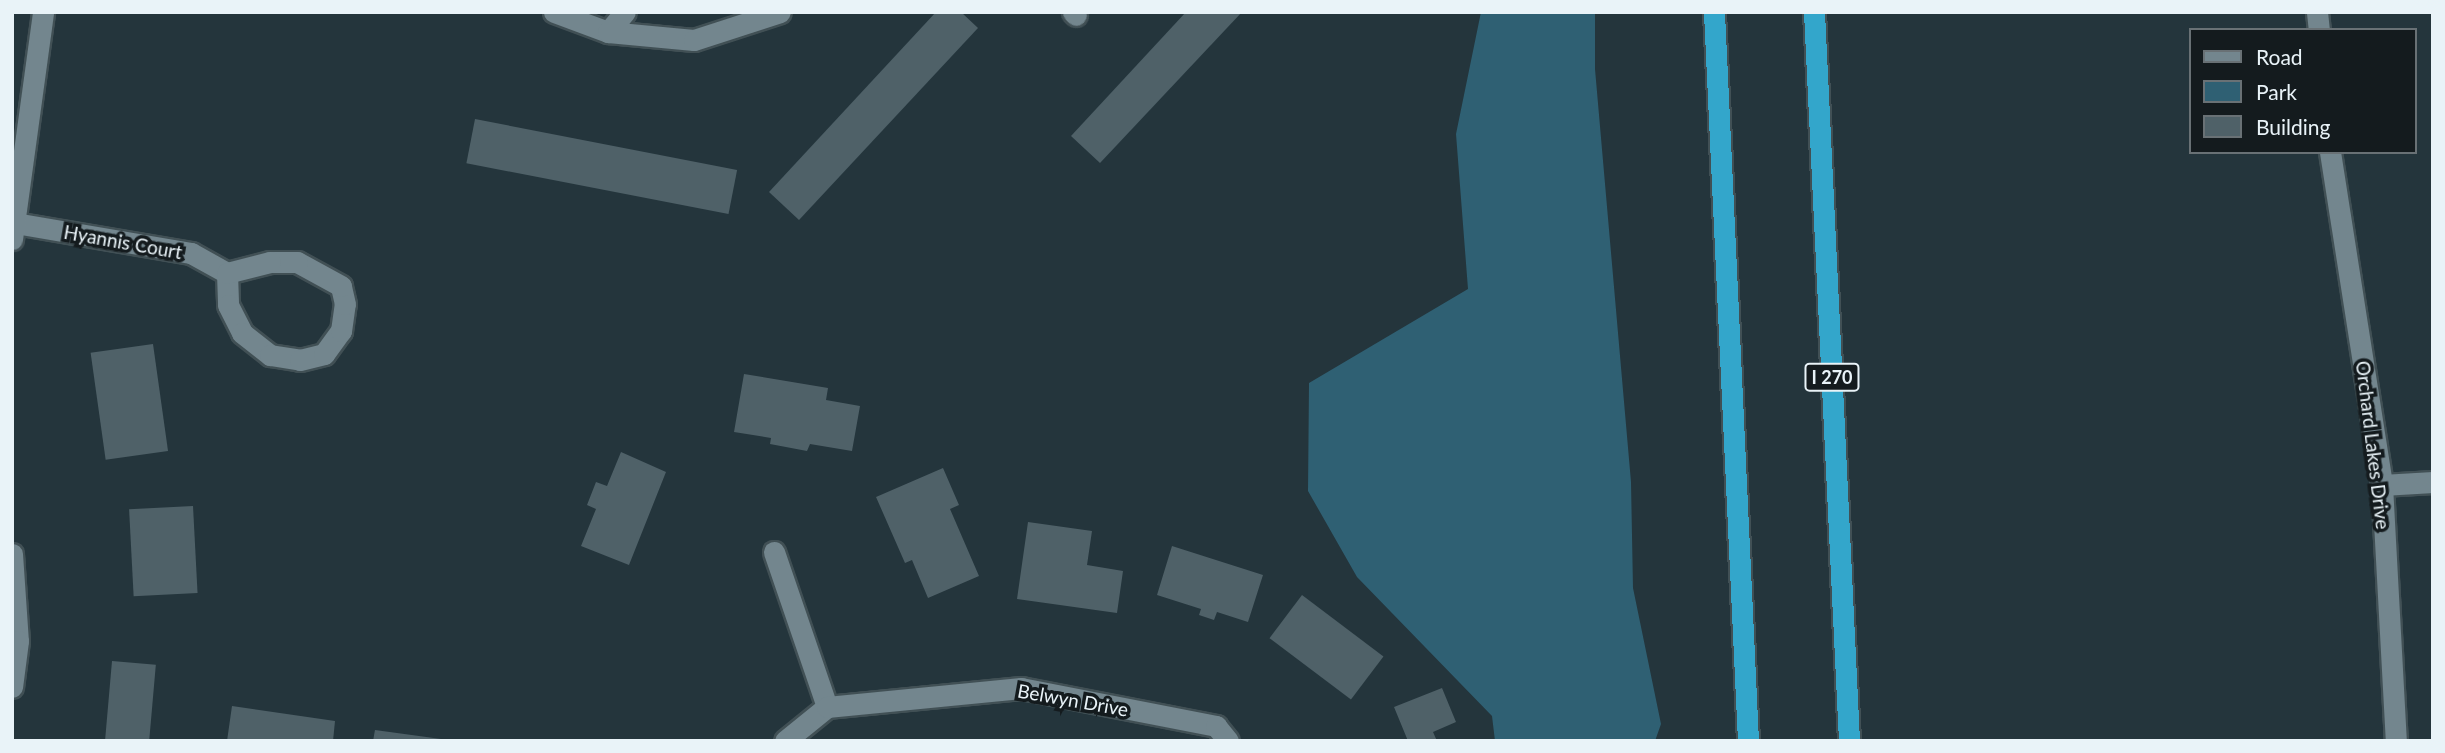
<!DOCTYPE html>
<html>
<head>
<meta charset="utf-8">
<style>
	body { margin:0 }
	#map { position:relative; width:2445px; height:753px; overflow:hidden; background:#24353c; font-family:Lato,sans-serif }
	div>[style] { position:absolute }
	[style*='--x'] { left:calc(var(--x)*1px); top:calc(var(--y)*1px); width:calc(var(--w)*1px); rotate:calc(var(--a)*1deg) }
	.green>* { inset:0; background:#2f6073 }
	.building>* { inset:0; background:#4f6168; transform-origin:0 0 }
	.roads { filter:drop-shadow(2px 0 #415055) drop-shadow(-2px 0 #415055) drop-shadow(0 2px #415055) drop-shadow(0 -2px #415055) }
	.street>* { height:21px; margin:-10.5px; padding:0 10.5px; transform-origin:10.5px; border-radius:10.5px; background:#73868e }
	.highway>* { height:21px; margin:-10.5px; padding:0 10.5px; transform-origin:10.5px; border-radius:10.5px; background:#33a6cb }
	span { translate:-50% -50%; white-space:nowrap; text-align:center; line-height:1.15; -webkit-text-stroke:7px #141b1e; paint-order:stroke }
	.shield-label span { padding:2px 5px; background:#141b1e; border:2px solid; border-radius:5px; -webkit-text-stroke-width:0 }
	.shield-label { font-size:18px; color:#e9f3f8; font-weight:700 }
	.street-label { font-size:19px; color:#e9f3f8 }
	.frame { position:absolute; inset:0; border:14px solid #e9f3f8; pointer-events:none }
	.legend { position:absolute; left:2189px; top:28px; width:228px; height:126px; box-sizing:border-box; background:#141b1e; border:2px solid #697175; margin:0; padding:9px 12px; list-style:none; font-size:21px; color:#e9f3f8 }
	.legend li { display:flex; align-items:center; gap:14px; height:35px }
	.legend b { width:35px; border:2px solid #697175 }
</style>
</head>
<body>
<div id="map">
	<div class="green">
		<i style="clip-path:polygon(1481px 12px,1595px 12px,1595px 69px,1631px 482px,1633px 588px,1661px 724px,1655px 741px,1495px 741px,1492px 716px,1357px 577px,1308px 491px,1309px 383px,1468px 289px,1456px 134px)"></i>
	</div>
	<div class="building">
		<i style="clip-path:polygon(936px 12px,961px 12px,978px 28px,799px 220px,769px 192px)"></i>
		<i style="clip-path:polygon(1186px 12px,1242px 12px,1100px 163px,1071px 136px)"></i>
		<i style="left:475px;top:119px;width:267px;height:45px;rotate:11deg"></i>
		<i style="left:153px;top:344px;width:108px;height:63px;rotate:82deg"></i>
		<i style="clip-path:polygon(744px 374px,828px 388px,826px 400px,860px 406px,852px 451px,810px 444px,807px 451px,770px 444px,771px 438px,734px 432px)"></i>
		<i style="clip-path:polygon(621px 452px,666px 472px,629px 565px,581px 546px,596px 509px,587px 505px,596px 482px,607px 486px)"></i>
		<i style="clip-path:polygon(943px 468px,959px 505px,950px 509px,979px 576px,928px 598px,912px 560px,905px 563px,876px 497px)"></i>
		<i style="left:193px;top:506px;width:87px;height:64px;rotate:87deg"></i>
		<i style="clip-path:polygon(1028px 522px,1092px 531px,1087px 565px,1123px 571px,1117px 613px,1017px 599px)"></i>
		<i style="clip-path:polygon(1172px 546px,1263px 575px,1248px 622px,1217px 612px,1214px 620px,1199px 615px,1201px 609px,1157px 595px)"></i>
		<i style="left:1302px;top:595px;width:102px;height:54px;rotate:37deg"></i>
		<i style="left:112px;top:661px;width:44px;height:80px;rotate:5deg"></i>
		<i style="clip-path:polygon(1442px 688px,1456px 722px,1433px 732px,1437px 741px,1408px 741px,1394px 707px)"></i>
		<i style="clip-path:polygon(232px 706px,335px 721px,333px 741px,227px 741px)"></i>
		<i style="clip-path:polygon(375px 730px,441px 739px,441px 741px,373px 741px)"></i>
	</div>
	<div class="roads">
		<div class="street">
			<i style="--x:554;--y:12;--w:58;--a:20.3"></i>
			<i style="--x:608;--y:32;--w:86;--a:5.3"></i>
			<i style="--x:694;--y:40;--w:90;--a:-18"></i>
			<i style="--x:1073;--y:12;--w:4;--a:45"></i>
			<i style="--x:2317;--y:12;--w:18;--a:84"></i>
			<i style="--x:608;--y:32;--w:26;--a:-50"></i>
			<i style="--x:2330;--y:152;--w:337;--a:81.1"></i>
			<i style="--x:2382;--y:485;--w:256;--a:86.9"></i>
			<i style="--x:15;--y:223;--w:179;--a:9.7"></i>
			<i style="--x:191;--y:253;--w:41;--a:29.1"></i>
			<i style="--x:227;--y:273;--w:32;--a:88"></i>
			<i style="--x:228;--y:305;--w:31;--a:63"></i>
			<i style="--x:242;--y:333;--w:36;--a:38"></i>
			<i style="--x:270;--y:355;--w:30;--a:9"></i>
			<i style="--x:300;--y:360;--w:25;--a:-14"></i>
			<i style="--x:324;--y:354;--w:29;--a:-54"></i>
			<i style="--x:341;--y:331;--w:27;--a:-82"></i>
			<i style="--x:345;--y:304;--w:18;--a:-103"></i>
			<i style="--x:341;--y:286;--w:50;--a:-151.4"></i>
			<i style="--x:297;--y:262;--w:27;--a:180"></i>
			<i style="--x:270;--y:262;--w:44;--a:165.7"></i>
			<i style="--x:12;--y:239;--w:229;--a:-82.2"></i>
			<i style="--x:2382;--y:485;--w:51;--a:-3.4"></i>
			<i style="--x:774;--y:552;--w:164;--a:71.1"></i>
			<i style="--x:12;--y:554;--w:87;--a:86.1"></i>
			<i style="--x:18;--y:641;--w:46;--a:97.4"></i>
			<i style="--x:785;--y:741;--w:54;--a:-39"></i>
			<i style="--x:827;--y:707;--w:195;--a:-5.6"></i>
			<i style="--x:1021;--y:688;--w:199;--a:11"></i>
			<i style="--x:1216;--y:726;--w:19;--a:51"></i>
		</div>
		<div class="highway">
			<i style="--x:1714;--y:12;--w:730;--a:87.33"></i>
			<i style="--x:1814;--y:12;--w:730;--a:87.25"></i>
		</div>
	</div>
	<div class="shield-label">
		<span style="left:1832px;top:377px">I 270</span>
	</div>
	<div class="street-label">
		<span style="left:123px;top:242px;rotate:10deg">Hyannis Court</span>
		<span style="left:2373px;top:445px;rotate:83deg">Orchard Lakes Drive</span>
		<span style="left:1073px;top:700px;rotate:10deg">Belwyn Drive</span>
	</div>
	<div class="frame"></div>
	<ul class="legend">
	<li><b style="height:9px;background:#73868e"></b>Road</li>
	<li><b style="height:19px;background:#2f6073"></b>Park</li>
	<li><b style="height:19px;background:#4f6168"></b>Building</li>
	</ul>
</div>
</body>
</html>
